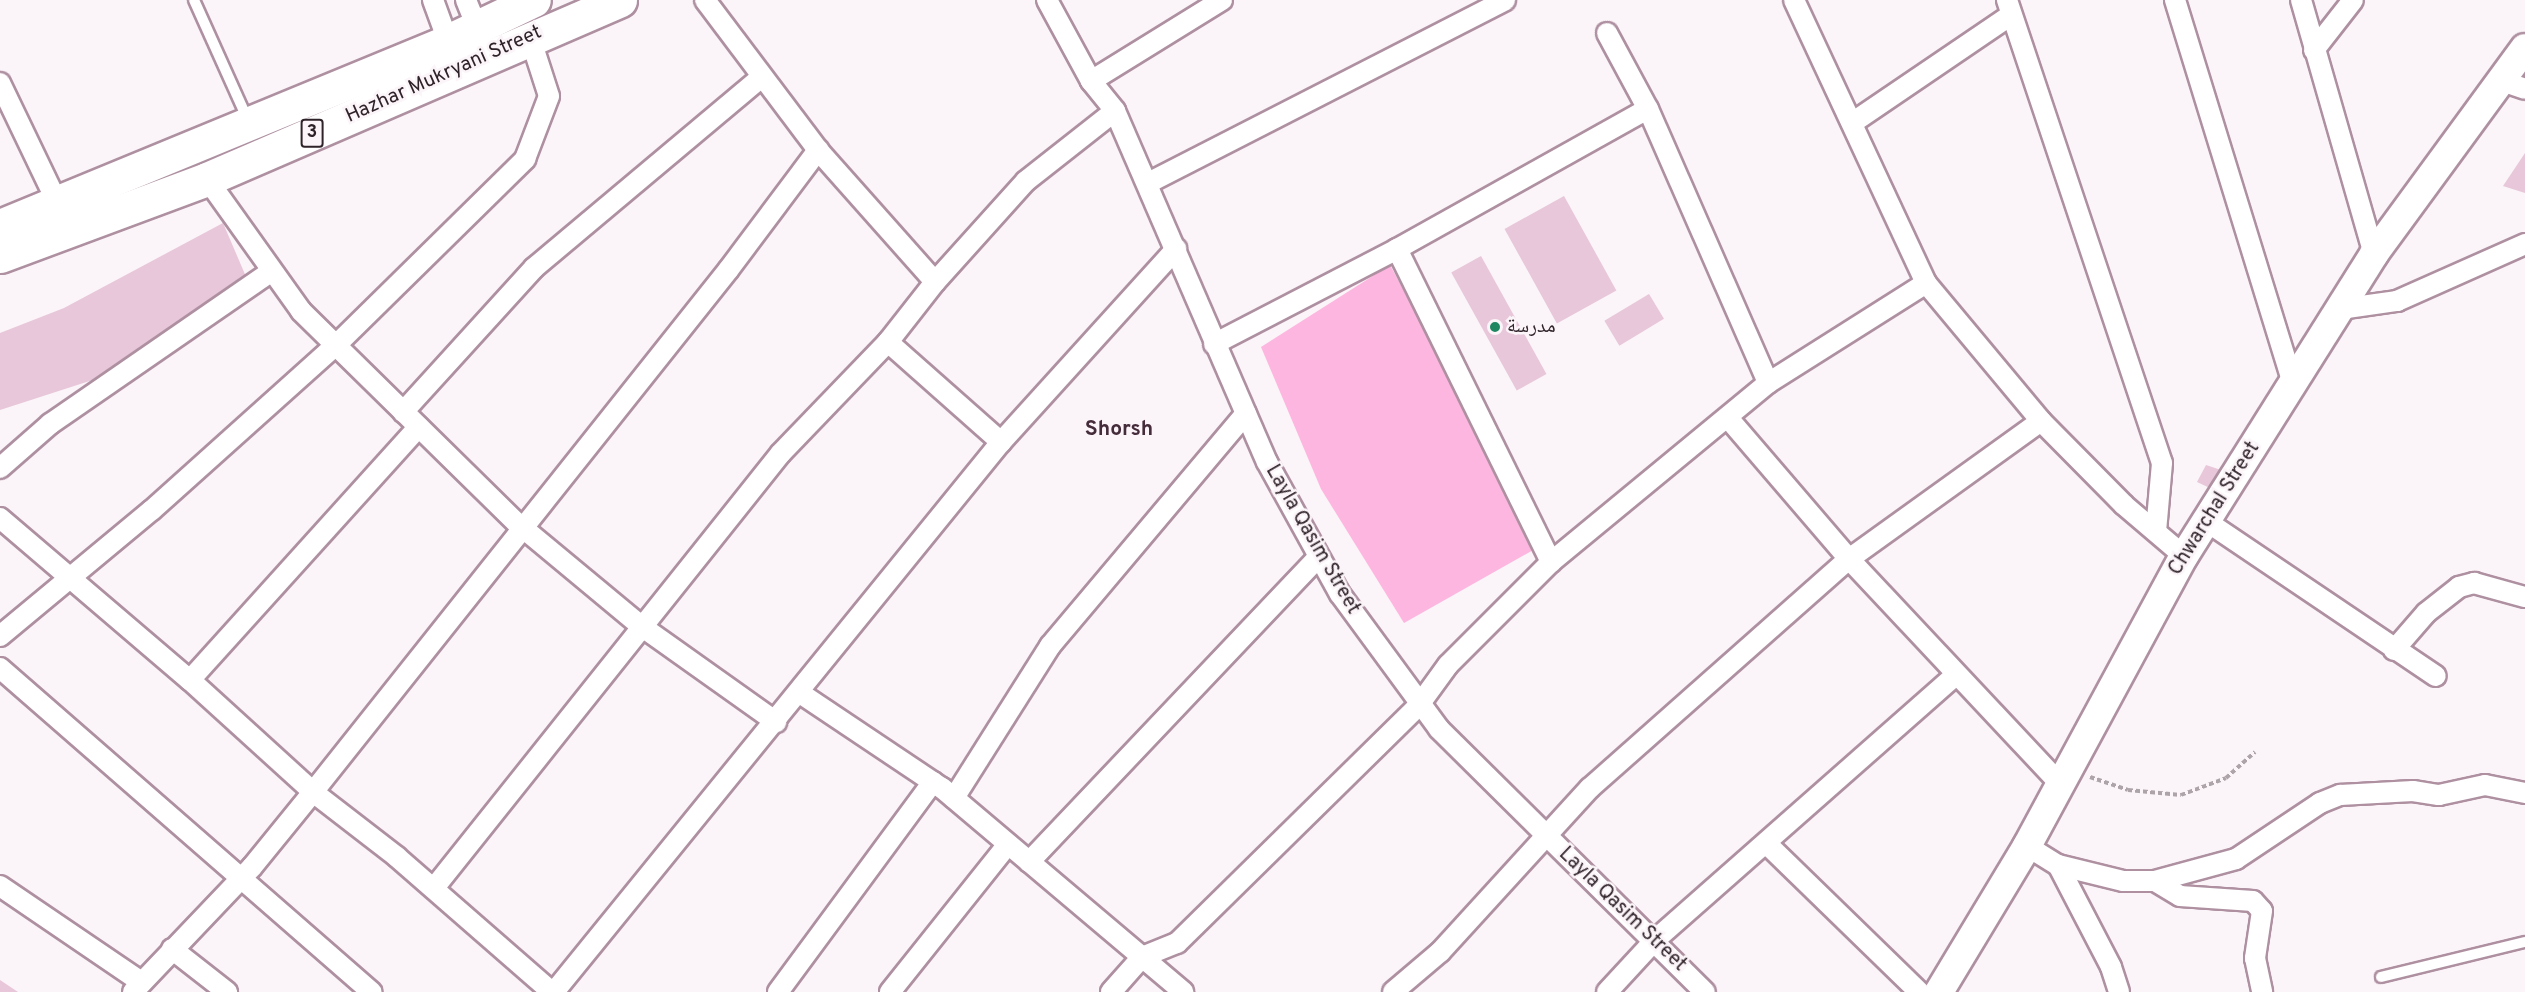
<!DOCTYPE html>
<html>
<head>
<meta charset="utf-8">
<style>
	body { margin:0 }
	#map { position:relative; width:2525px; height:992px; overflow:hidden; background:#fbf4f8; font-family:Overpass,"Noto Naskh Arabic",sans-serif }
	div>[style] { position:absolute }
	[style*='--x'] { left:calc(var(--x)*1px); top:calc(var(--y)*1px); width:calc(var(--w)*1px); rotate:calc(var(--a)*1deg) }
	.green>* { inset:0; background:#fdb6df }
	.building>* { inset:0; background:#e7c7d9; transform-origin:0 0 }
	.path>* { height:4px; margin-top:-2px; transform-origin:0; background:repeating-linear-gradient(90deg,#ada4a9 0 4.5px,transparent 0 7.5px) }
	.roads { filter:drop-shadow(2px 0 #ae90a1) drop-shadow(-2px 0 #ae90a1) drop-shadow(0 2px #ae90a1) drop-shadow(0 -2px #ae90a1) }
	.lane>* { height:10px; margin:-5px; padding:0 5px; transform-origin:5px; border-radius:5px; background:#fff }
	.street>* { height:20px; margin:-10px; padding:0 10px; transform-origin:10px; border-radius:10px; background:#fff }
	.secondary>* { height:28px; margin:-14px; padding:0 14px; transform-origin:14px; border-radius:14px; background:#fff }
	.highway>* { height:33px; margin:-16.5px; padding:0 16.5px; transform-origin:16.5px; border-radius:16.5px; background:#fff }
	.dots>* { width:16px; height:16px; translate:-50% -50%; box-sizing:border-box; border:3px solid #fbf4f8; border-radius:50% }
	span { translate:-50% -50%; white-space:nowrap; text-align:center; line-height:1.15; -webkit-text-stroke:5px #fbf4f8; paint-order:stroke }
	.shield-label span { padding:2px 4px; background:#fbf4f8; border:2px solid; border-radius:4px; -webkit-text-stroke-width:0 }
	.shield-label { font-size:18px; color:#2f232a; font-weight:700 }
	.street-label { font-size:20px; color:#2f232a }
	.poi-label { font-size:20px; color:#2f232a }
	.left { translate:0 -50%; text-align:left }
	.neighbourhood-label { font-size:21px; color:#452c3b; font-weight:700 }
</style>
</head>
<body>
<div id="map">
	<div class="green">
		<i style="clip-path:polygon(1390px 265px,1542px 545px,1404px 623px,1321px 489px,1261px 347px)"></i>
	</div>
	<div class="building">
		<i style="clip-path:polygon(2525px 153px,2525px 193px,2503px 186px)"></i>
		<i style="left:1564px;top:196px;width:108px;height:68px;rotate:61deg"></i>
		<i style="clip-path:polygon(223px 223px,247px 279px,105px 376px,0 410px,0 333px,64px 308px)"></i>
		<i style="left:1481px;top:256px;width:135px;height:34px;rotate:61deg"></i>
		<i style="left:1649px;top:294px;width:29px;height:52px;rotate:59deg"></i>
		<i style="clip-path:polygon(2206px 465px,2221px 470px,2212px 489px,2197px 482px)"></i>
		<i style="clip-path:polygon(0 980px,18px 992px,0 992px)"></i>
	</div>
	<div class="path">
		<i style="--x:2090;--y:777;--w:40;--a:18.9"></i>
		<i style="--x:2128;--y:790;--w:53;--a:5.4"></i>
		<i style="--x:2181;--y:795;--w:48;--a:-20.7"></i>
		<i style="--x:2226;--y:778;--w:39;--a:-42"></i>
	</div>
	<div class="roads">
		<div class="lane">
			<i style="--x:194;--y:0;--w:132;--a:65.8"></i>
			<i style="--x:2381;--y:977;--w:148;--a:-13.7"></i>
		</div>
		<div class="street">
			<i style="--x:433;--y:0;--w:44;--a:69.9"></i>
			<i style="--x:466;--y:0;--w:31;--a:68"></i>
			<i style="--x:705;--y:0;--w:188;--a:53"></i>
			<i style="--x:818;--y:150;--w:176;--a:48.4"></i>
			<i style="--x:1047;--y:0;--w:92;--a:61.5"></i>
			<i style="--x:1091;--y:81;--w:38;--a:51"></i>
			<i style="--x:1115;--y:111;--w:382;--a:66.6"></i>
			<i style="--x:1267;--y:462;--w:151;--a:61.1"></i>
			<i style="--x:1340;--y:594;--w:167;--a:53.7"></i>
			<i style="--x:1439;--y:729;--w:374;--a:44.7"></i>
			<i style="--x:1794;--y:0;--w:312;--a:65"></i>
			<i style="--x:1926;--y:283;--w:180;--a:50.2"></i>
			<i style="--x:2041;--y:421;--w:118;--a:45.3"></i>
			<i style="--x:2124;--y:505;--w:79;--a:40.4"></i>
			<i style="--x:2007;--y:0;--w:488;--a:71.5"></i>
			<i style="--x:2162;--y:463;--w:68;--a:95"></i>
			<i style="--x:2175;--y:0;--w:402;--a:72.9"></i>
			<i style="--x:2301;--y:0;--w:264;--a:74"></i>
			<i style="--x:1607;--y:33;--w:86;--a:61.7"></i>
			<i style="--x:1648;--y:109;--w:299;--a:66.3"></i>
			<i style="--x:2314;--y:50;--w:63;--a:-52"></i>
			<i style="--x:1091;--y:81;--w:154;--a:-31.7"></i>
			<i style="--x:2502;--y:81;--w:24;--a:19"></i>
			<i style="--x:0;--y:83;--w:132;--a:64.4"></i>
			<i style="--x:1852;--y:123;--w:192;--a:-34.2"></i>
			<i style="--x:207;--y:179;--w:162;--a:54.5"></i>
			<i style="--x:301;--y:311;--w:303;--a:44.5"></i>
			<i style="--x:517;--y:523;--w:161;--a:39.7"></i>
			<i style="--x:641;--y:626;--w:166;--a:35.4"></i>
			<i style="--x:1148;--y:183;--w:401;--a:-27.1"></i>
			<i style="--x:1397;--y:249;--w:349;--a:63.8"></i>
			<i style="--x:2340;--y:309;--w:58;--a:-8"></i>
			<i style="--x:2397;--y:301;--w:140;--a:-24"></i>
			<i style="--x:888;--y:342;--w:151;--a:41.5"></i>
			<i style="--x:1214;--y:344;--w:206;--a:-27.4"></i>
			<i style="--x:1397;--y:249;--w:287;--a:-29.2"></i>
			<i style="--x:403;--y:412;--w:195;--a:-47.7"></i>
			<i style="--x:534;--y:268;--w:297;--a:-40"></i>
			<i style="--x:1729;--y:419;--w:184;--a:49.4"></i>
			<i style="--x:1849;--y:559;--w:307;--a:46.8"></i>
			<i style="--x:0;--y:468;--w:67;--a:-41.3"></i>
			<i style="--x:50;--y:424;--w:267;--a:-34.6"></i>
			<i style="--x:0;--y:518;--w:250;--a:40.5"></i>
			<i style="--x:190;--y:680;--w:166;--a:42.3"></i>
			<i style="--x:313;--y:792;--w:106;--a:37.7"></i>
			<i style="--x:397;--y:857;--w:206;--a:41.1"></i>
			<i style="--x:2206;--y:521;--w:277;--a:34"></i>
			<i style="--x:0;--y:636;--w:197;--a:-39.7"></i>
			<i style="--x:152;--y:510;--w:246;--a:-41.9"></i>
			<i style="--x:335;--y:346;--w:267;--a:-44.5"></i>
			<i style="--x:525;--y:159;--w:67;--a:-69.1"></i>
			<i style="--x:549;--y:96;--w:62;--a:-107.9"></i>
			<i style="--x:2394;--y:650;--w:49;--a:-49.1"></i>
			<i style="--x:2426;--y:613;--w:42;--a:-38.2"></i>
			<i style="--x:2459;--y:587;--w:16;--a:-15"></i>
			<i style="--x:2474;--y:583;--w:53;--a:15.4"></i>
			<i style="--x:0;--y:668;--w:493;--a:41.1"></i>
			<i style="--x:190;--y:680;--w:341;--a:-47.9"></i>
			<i style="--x:800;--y:693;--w:171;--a:33.8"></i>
			<i style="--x:942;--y:788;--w:316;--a:40.2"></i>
			<i style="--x:954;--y:798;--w:180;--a:-57.7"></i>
			<i style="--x:1050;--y:646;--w:304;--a:-49.9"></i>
			<i style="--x:1767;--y:844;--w:212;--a:44.2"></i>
			<i style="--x:2027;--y:846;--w:36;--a:32"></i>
			<i style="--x:2058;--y:865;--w:115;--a:62.5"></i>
			<i style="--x:2111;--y:967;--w:26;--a:72"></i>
			<i style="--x:1029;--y:862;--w:419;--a:-46.5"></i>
			<i style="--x:2058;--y:865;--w:67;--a:13.8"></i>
			<i style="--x:2123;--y:881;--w:32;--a:0"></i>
			<i style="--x:2155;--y:881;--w:84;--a:-15.2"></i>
			<i style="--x:2236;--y:859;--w:101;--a:-33.7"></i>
			<i style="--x:2320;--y:803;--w:22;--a:-22"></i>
			<i style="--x:2340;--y:795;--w:73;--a:-3.1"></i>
			<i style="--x:2413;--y:791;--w:26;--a:9"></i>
			<i style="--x:2439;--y:795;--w:47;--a:-12.3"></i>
			<i style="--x:2485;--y:785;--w:41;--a:11.3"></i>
			<i style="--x:2155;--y:881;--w:29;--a:31"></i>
			<i style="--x:2180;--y:896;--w:73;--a:3.9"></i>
			<i style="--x:2253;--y:901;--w:13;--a:48"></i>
			<i style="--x:2262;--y:911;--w:48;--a:98.5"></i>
			<i style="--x:2255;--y:958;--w:35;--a:78"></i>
			<i style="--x:0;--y:886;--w:171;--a:34.2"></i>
			<i style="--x:434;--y:888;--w:556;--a:-51.42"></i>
			<i style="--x:781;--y:453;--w:154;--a:-46.1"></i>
			<i style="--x:888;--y:342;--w:76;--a:-51.9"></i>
			<i style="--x:935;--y:282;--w:136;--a:-48"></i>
			<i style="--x:1026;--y:181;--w:113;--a:-38.2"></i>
			<i style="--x:172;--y:949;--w:70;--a:38"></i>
			<i style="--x:133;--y:992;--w:173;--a:-46.4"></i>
			<i style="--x:252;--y:867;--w:97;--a:-50.9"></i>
			<i style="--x:313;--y:792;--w:668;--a:-51.5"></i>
			<i style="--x:729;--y:269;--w:149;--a:-53.2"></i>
			<i style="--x:554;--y:992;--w:709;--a:-50.9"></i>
			<i style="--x:1001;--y:442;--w:261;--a:-47.8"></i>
			<i style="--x:778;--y:992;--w:261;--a:-53.6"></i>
			<i style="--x:890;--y:992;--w:189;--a:-51.4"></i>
			<i style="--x:1111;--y:992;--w:47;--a:-48.5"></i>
			<i style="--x:1142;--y:957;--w:38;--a:-22"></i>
			<i style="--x:1177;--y:943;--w:339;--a:-44.5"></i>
			<i style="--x:1419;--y:705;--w:49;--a:-54.1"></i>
			<i style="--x:1448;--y:665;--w:146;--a:-45"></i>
			<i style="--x:1551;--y:562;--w:281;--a:-39.5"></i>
			<i style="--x:1768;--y:383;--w:187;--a:-32.3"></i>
			<i style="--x:1393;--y:992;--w:62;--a:-40.4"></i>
			<i style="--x:1440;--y:952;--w:222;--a:-47.6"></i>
			<i style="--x:1590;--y:788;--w:346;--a:-41.5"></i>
			<i style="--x:1849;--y:559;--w:236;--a:-35.7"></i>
			<i style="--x:1607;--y:992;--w:69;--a:-47.3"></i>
			<i style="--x:1654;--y:941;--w:402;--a:-41.4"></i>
		</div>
		<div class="secondary">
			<i style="--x:1939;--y:992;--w:170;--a:-58.9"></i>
			<i style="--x:2027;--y:846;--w:330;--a:-61.6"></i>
			<i style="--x:2184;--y:556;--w:357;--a:-57.8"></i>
			<i style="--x:2374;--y:254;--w:255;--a:-53.8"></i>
		</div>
		<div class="highway">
			<i style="--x:0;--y:226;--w:485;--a:-22.4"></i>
			<i style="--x:448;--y:41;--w:95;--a:-25.5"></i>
			<i style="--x:0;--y:256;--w:221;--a:-20.4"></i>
			<i style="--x:207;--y:179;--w:450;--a:-23.4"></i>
		</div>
	</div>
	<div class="dots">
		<i style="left:1495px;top:327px;background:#1f8661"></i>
	</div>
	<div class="shield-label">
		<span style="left:312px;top:133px">3</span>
	</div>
	<div class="street-label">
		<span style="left:444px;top:75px;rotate:-24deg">Hazhar Mukryani Street</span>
		<span style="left:2215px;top:509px;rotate:-58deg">Chwarchal Street</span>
		<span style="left:1312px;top:540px;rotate:60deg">Layla Qasim Street</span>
		<span style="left:1622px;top:910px;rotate:44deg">Layla Qasim Street</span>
	</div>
	<div class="poi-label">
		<span class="left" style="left:1507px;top:327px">مدرسة</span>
	</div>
	<div class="neighbourhood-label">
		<span style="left:1119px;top:430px">Shorsh</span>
	</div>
</div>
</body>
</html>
